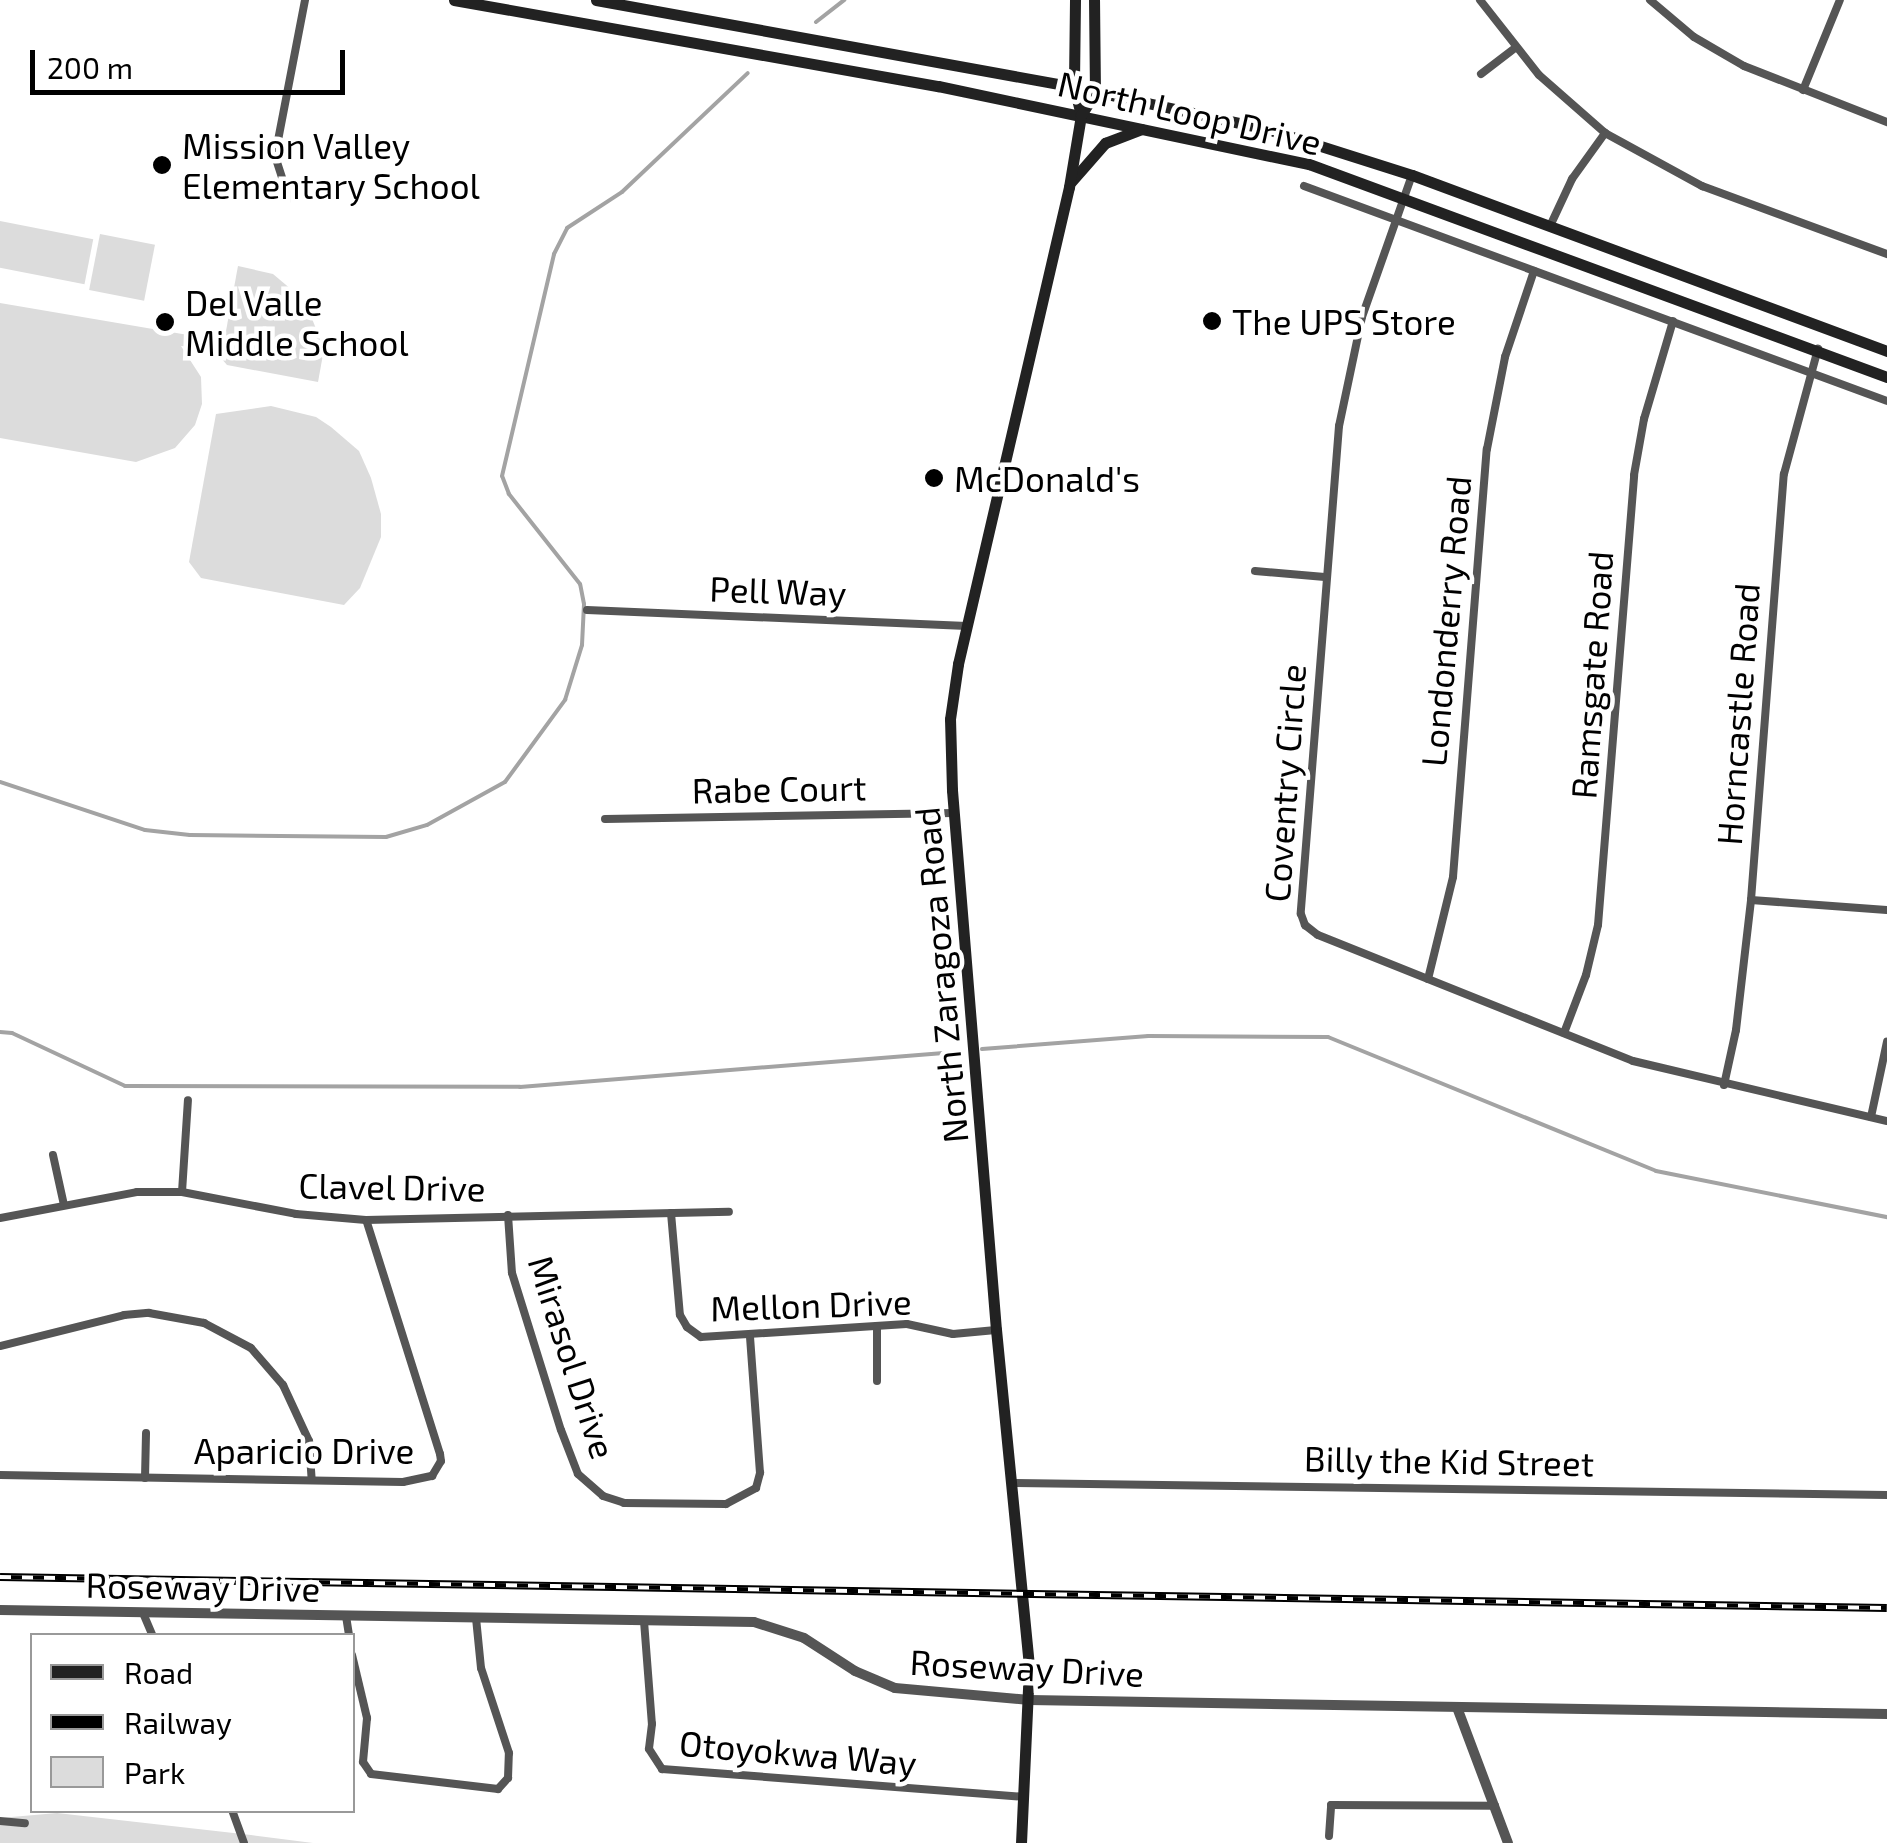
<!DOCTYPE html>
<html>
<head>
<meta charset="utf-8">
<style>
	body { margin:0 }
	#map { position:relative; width:1887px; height:1843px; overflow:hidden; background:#fff; font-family:"Exo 2",sans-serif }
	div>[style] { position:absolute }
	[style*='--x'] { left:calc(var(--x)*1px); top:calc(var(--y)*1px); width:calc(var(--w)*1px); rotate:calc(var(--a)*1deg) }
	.green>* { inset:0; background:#dcdcdc; transform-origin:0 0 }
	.stream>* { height:4px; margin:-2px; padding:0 2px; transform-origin:2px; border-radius:2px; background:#a3a3a3 }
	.minor>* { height:8px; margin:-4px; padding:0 4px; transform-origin:4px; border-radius:4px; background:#555 }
	.tertiary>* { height:10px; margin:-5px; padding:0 5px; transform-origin:5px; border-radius:5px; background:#555 }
	.secondary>* { height:11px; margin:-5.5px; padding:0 5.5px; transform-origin:5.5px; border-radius:5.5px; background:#222 }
	.rail>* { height:8px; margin-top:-4px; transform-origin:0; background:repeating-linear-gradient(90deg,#fff 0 11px,#000 0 22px); box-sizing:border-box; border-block:2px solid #000 }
	.dots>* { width:28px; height:28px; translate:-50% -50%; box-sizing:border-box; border:5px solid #fff; border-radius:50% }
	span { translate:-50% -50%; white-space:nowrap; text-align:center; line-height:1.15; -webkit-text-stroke:9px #fff; paint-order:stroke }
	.street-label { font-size:35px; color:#000 }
	.poi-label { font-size:35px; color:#000 }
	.left { translate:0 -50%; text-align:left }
	.legend { position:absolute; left:30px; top:1633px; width:325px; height:180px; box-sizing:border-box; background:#fff; border:2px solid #999; margin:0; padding:12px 18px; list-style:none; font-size:30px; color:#000 }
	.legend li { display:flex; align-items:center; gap:20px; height:50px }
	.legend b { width:50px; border:2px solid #999 }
	.scale { position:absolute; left:30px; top:50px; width:315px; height:45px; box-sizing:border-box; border:5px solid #000; border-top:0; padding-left:12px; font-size:30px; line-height:35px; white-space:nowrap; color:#000; -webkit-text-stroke:8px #fff; paint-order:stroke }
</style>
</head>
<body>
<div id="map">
	<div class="green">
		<i style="left:0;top:221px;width:95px;height:46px;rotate:11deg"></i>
		<i style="left:100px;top:234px;width:56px;height:57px;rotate:11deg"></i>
		<i style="clip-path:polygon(238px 266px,273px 274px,305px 301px,324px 349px,318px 382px,227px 365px,221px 358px)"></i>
		<i style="clip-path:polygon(0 303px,194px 336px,192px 347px,181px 346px,201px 377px,202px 404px,195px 425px,175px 448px,136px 462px,0 438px)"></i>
		<i style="clip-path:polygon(271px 406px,316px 417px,331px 427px,359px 451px,371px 478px,381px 514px,381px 537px,360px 588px,344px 605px,201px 578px,189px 562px,216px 414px)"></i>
		<i style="clip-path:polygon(57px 1813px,251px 1835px,313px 1843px,0 1843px,0 1818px)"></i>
	</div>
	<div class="stream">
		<i style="--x:816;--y:22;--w:36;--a:-38"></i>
		<i style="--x:0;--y:782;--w:153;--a:18.3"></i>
		<i style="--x:145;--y:830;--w:45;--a:6.3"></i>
		<i style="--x:190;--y:835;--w:196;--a:0.6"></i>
		<i style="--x:386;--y:837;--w:43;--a:-16.3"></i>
		<i style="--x:427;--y:825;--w:89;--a:-28.9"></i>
		<i style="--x:505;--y:782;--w:102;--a:-53.8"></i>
		<i style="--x:565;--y:700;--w:58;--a:-72.8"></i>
		<i style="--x:582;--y:645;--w:41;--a:-87.2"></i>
		<i style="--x:584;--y:604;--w:20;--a:-101"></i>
		<i style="--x:580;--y:584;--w:115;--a:-128.3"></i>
		<i style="--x:509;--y:494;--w:19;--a:-111"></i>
		<i style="--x:502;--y:476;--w:228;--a:-76.8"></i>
		<i style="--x:554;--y:254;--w:29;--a:-63"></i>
		<i style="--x:567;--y:228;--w:66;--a:-33.2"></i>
		<i style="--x:622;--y:192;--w:173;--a:-43.4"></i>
		<i style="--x:0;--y:1032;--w:12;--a:5"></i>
		<i style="--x:12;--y:1033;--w:125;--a:25.1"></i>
		<i style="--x:125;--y:1086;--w:395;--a:0.1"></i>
		<i style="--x:520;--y:1087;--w:444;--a:-4.6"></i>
		<i style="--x:982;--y:1049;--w:167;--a:-4.5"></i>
		<i style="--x:1148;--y:1036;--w:180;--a:0.3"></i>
		<i style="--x:1328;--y:1037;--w:354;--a:22.2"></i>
		<i style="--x:1656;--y:1171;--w:236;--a:11.3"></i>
	</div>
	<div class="minor">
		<i style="--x:1480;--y:0;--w:95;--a:51.8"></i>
		<i style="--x:1539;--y:75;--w:88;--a:41.3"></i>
		<i style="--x:1605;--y:133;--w:111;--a:28.7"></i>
		<i style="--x:1702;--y:186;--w:197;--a:20.2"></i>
		<i style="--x:1650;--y:0;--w:57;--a:40.1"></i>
		<i style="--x:1694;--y:37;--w:58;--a:30.1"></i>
		<i style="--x:1744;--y:66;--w:154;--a:21.4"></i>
		<i style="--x:1481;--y:74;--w:43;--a:-37.4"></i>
		<i style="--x:1803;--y:90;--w:97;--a:-67.7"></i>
		<i style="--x:1412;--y:175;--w:151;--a:109.4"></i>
		<i style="--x:1362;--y:317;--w:111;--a:101.9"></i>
		<i style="--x:1339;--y:426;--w:489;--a:94.5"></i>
		<i style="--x:1301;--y:914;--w:12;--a:70"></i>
		<i style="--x:1305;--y:925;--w:16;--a:38"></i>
		<i style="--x:1318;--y:935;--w:339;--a:21.8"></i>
		<i style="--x:1633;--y:1061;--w:261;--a:13.3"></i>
		<i style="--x:1304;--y:186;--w:621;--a:20.24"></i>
		<i style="--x:289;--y:199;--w:45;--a:-108"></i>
		<i style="--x:275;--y:156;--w:159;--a:-79.1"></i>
		<i style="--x:1551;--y:224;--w:50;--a:-65"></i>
		<i style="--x:1572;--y:179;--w:57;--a:-54.3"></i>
		<i style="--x:1255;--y:571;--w:70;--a:4.9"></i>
		<i style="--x:587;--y:610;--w:380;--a:2.4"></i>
		<i style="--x:605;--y:819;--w:349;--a:-1"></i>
		<i style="--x:1751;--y:900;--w:136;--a:4.2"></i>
		<i style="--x:1428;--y:979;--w:105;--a:-76.2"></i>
		<i style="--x:1453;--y:877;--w:429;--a:-85.5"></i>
		<i style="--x:1487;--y:449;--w:94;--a:-78.9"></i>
		<i style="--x:1505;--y:357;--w:91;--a:-71.4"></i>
		<i style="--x:1564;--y:1033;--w:62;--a:-69.2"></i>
		<i style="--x:1586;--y:975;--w:51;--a:-76.5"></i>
		<i style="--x:1598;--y:925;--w:451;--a:-85.4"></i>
		<i style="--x:1634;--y:475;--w:57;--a:-79.9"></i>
		<i style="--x:1644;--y:419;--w:102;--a:-73.5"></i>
		<i style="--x:1724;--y:1085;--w:56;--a:-77.7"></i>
		<i style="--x:1736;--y:1030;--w:131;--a:-83.4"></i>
		<i style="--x:1751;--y:900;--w:427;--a:-85.6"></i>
		<i style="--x:1784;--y:474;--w:130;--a:-74.8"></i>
		<i style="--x:1871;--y:1117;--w:77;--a:-78"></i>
		<i style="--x:53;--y:1155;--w:51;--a:77.6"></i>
		<i style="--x:182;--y:1192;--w:92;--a:-86.3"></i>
		<i style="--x:671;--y:1213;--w:102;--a:85"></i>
		<i style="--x:680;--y:1315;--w:14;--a:60"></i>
		<i style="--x:687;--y:1327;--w:17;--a:36"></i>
		<i style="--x:701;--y:1337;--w:206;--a:-3.6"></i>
		<i style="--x:907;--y:1324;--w:47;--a:12.3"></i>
		<i style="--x:953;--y:1334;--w:43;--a:-5.3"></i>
		<i style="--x:508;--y:1215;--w:58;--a:86.1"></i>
		<i style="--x:512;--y:1273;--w:164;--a:72.7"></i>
		<i style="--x:561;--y:1430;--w:47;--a:68.9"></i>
		<i style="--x:578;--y:1474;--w:33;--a:41"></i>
		<i style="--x:603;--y:1496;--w:22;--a:18"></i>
		<i style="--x:624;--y:1503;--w:102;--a:0.6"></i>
		<i style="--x:726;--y:1504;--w:34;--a:-28"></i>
		<i style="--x:756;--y:1488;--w:16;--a:-75"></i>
		<i style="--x:760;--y:1473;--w:136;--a:-94.2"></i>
		<i style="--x:0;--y:1218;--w:139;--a:-10.7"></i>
		<i style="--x:137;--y:1192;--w:45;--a:0"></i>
		<i style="--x:182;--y:1192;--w:116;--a:10.9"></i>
		<i style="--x:296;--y:1214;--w:70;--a:4.9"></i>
		<i style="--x:366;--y:1220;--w:363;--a:-1.3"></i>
		<i style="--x:877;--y:1326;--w:55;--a:90"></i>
		<i style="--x:0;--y:1346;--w:128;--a:-14"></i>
		<i style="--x:124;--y:1315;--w:25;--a:-5"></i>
		<i style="--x:149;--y:1313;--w:56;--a:10.3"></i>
		<i style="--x:204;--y:1323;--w:53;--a:28"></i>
		<i style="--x:251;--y:1348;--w:49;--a:49.1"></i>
		<i style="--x:283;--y:1385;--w:62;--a:65.1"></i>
		<i style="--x:309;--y:1441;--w:39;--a:86"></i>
		<i style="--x:0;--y:1475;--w:403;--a:1"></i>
		<i style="--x:403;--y:1482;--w:30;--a:-12"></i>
		<i style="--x:432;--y:1476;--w:17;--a:-59"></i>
		<i style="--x:441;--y:1461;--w:7;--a:-98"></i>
		<i style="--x:440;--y:1454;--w:245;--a:-107.5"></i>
		<i style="--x:145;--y:1478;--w:45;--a:-88.7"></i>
		<i style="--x:1011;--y:1483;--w:876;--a:0.78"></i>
		<i style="--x:143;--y:1613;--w:25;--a:67"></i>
		<i style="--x:346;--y:1616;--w:20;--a:81"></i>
		<i style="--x:644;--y:1621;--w:103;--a:85.6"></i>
		<i style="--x:652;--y:1724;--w:25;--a:97"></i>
		<i style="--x:649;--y:1749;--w:24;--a:57"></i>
		<i style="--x:662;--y:1769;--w:362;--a:4.4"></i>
		<i style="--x:352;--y:1655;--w:65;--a:76.6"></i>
		<i style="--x:367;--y:1718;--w:44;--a:95.2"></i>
		<i style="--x:363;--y:1762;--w:14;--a:56"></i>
		<i style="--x:371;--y:1774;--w:128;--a:6.7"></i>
		<i style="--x:498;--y:1789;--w:15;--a:-48"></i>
		<i style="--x:508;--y:1778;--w:25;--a:-88"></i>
		<i style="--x:509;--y:1753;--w:89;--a:-108.2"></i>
		<i style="--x:481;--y:1668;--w:50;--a:-95.7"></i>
		<i style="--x:232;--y:1810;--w:35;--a:70"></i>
		<i style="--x:0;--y:1821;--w:25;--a:5"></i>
		<i style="--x:1329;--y:1836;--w:31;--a:-86"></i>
		<i style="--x:1331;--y:1805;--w:164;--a:0.3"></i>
	</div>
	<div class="tertiary">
		<i style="--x:0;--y:1610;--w:754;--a:0.91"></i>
		<i style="--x:754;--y:1622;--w:52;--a:17.7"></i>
		<i style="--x:804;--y:1638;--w:61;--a:32.9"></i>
		<i style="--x:855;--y:1671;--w:43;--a:23"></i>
		<i style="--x:895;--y:1688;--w:135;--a:5.1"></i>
		<i style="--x:1029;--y:1700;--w:858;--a:0.93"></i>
		<i style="--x:1458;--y:1710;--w:142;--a:69.4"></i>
	</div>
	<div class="secondary">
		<i style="--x:454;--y:0;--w:492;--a:10.1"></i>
		<i style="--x:938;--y:86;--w:379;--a:11.9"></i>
		<i style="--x:1309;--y:164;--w:616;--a:20.23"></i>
		<i style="--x:596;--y:0;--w:486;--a:10.3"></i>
		<i style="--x:1074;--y:87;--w:198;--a:12.3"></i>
		<i style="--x:1267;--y:129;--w:152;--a:17.6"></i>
		<i style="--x:1412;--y:175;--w:507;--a:20.33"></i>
		<i style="--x:1075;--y:0;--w:87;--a:90.7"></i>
		<i style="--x:1074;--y:87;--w:29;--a:76"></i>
		<i style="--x:1071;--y:182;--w:52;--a:-48.9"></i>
		<i style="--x:1105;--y:143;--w:39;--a:-21"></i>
		<i style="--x:1021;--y:1843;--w:177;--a:-87.4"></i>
		<i style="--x:1029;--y:1666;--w:338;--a:-95.6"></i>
		<i style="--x:996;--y:1330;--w:542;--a:-94.66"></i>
		<i style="--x:952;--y:790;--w:71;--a:-91.6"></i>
		<i style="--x:950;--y:719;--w:56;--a:-81.7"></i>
		<i style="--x:958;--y:664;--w:490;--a:-76.9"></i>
		<i style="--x:1069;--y:187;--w:73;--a:-80.5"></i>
		<i style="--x:1081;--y:115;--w:26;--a:-58"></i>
		<i style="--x:1095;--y:93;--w:93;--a:-90.6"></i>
	</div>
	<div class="rail">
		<i style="--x:0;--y:1577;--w:1887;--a:0.94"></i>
	</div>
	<div class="dots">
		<i style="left:162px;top:165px;background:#000"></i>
		<i style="left:1212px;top:321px;background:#000"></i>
		<i style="left:165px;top:322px;background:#000"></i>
		<i style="left:934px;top:478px;background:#000"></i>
	</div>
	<div class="street-label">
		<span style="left:1190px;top:112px;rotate:13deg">North Loop Drive</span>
		<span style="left:778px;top:590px;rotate:2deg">Pell Way</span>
		<span style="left:1445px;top:621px;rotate:-85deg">Londonderry Road</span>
		<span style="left:1591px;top:675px;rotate:-86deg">Ramsgate Road</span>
		<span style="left:1737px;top:714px;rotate:-86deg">Horncastle Road</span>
		<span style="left:1284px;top:783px;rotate:-86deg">Coventry Circle</span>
		<span style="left:779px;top:788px;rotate:-1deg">Rabe Court</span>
		<span style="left:940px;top:975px;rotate:-95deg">North Zaragoza Road</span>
		<span style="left:392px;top:1186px;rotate:1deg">Clavel Drive</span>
		<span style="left:811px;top:1304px;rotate:-2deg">Mellon Drive</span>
		<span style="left:573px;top:1357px;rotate:72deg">Mirasol Drive</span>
		<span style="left:304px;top:1450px">Aparicio Drive</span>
		<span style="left:1449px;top:1460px;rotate:1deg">Billy the Kid Street</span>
		<span style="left:203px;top:1586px;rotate:1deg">Roseway Drive</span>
		<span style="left:1027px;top:1667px;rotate:3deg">Roseway Drive</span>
		<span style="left:798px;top:1752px;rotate:5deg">Otoyokwa Way</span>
	</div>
	<div class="poi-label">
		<span class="left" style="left:182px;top:165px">Mission Valley<br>Elementary School</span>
		<span class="left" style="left:185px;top:322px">Del Valle<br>Middle School</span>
		<span class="left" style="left:1232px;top:321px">The UPS Store</span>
		<span class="left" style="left:954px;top:478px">McDonald's</span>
	</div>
	<ul class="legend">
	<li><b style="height:12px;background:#222"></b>Road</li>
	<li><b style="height:12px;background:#000"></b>Railway</li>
	<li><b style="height:28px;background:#dcdcdc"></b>Park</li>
	</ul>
	<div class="scale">200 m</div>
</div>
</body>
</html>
